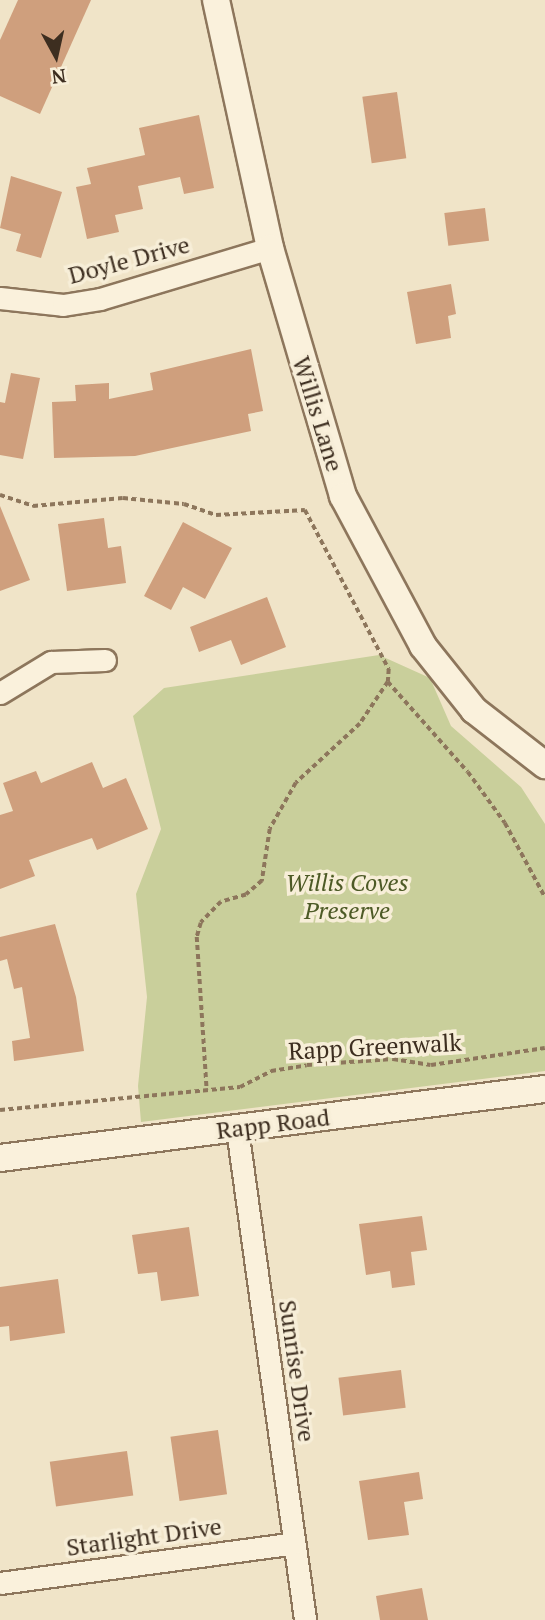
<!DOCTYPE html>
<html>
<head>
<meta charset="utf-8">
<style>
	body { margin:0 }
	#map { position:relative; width:545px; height:1620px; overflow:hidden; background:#f0e4c8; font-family:"PT Serif",serif }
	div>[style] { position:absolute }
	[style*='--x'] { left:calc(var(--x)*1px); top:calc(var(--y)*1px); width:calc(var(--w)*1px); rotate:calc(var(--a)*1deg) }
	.green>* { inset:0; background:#c9cf9b }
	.building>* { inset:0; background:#cf9f7d; transform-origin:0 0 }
	.path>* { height:3.5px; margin-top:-1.75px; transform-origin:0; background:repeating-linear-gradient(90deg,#8d765c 0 5px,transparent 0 8.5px) }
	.roads { filter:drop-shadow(2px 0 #8d765c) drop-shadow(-2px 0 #8d765c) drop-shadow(0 2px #8d765c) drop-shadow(0 -2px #8d765c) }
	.minor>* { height:21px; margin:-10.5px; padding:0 10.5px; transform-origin:10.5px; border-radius:10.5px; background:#faf1dc }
	.tertiary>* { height:26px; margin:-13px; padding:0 13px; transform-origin:13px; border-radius:13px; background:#faf1dc }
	span { translate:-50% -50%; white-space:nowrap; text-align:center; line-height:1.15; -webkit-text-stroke:7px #f7eed8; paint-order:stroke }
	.street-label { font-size:24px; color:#3d2e20 }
	.park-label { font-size:24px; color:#4d5a26; font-style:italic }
	.north { position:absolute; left:21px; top:21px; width:70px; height:70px; -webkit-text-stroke:5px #f7eed8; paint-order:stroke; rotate:172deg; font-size:19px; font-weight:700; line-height:28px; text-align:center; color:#3d2e20 }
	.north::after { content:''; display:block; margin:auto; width:24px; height:32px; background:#3d2e20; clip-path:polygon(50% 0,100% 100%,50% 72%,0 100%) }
</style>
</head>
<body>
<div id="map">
	<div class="green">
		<i style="clip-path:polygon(379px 655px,430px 678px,451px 726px,521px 787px,545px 824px,545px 1071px,141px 1122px,138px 1086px,147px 997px,136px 894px,161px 829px,133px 716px,164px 688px)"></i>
	</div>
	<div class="building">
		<i style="clip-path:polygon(18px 0,91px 0,40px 114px,0 96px,0 40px)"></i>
		<i style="left:397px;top:92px;width:67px;height:35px;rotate:82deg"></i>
		<i style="clip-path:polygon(199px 115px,214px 188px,184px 194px,180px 177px,138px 186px,143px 209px,115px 215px,119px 232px,87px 239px,76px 187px,91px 184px,87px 168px,145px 155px,139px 128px)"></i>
		<i style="clip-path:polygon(11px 176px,62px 192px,41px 258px,16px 251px,21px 234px,0 228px)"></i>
		<i style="left:485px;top:208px;width:33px;height:41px;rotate:83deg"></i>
		<i style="clip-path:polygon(451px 284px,456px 314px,448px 316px,451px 338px,416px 344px,407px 292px)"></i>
		<i style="clip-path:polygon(251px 349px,263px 411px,248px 414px,251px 431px,135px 456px,54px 458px,52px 402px,76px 401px,75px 385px,109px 383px,109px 399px,153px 390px,150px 373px)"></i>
		<i style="clip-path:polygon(11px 373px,40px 378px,23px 459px,0 455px,0 402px,5px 403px)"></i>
		<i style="clip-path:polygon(0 506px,30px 580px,0 591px)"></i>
		<i style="clip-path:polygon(104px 518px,108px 548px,121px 546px,126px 583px,67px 591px,58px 524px)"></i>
		<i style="clip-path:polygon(183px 522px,232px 548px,205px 599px,183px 587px,171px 610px,144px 596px)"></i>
		<i style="clip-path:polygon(267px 597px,286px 647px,241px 665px,231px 640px,199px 652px,190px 627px)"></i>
		<i style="clip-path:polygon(92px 762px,103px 788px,126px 778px,148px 829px,97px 850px,92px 838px,29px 860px,35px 876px,0 889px,0 815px,13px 811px,3px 783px,36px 771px,41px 783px)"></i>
		<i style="clip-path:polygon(55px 924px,76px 997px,84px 1051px,14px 1061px,12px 1041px,30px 1038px,22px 987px,14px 989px,7px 959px,0 961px,0 937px)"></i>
		<i style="clip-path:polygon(422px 1216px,427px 1250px,411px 1252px,415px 1285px,392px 1288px,390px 1271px,366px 1275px,359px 1224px)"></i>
		<i style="clip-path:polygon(189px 1227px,199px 1296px,161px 1301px,157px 1272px,138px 1274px,132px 1235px)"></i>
		<i style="clip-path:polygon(58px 1279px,65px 1333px,10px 1341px,9px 1326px,0 1327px,0 1287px)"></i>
		<i style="left:401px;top:1370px;width:38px;height:63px;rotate:83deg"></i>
		<i style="left:218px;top:1430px;width:65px;height:48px;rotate:82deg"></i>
		<i style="left:127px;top:1451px;width:45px;height:78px;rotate:82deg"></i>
		<i style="clip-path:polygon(419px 1472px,423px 1499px,404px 1502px,409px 1535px,368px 1540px,359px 1481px)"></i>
		<i style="clip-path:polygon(422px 1588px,428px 1620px,380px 1620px,376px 1596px)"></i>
	</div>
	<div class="path">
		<i style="--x:0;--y:495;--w:35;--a:18"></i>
		<i style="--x:33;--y:506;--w:90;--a:-5.1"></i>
		<i style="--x:123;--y:498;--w:61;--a:5.6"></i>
		<i style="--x:184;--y:504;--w:34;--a:19"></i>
		<i style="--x:216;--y:515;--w:89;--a:-3.2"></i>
		<i style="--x:305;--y:510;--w:180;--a:62.2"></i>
		<i style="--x:389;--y:669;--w:13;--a:94"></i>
		<i style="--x:388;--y:682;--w:50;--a:123.7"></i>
		<i style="--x:360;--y:724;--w:87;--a:137.3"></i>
		<i style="--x:296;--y:783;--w:53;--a:119.5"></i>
		<i style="--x:270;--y:829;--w:53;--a:98.7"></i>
		<i style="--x:262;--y:881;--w:21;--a:139"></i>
		<i style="--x:246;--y:895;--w:26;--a:164"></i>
		<i style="--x:221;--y:902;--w:29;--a:134"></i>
		<i style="--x:201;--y:923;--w:15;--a:106"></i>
		<i style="--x:197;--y:937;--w:153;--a:86.3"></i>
		<i style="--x:388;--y:682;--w:120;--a:48.4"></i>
		<i style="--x:468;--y:772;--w:63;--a:54"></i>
		<i style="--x:505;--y:823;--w:84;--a:61.6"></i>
		<i style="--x:0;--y:1110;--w:241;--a:-5.5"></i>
		<i style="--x:240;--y:1087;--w:35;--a:-27"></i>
		<i style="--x:271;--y:1071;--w:36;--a:-9"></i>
		<i style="--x:307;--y:1065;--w:86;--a:-4"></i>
		<i style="--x:393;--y:1059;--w:38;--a:9"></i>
		<i style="--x:431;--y:1065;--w:115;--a:-8.5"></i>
	</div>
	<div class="roads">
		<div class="minor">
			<i style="--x:0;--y:298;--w:63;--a:6.3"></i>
			<i style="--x:63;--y:305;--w:37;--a:-9"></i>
			<i style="--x:100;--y:299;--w:177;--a:-16.7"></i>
			<i style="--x:0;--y:693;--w:60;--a:-31.3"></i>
			<i style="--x:51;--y:662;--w:54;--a:-2.1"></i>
			<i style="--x:237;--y:1129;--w:496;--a:82.1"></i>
			<i style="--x:0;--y:1583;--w:297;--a:-7.7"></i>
		</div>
		<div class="tertiary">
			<i style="--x:216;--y:0;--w:254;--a:77.7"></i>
			<i style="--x:270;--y:248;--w:259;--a:73.6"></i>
			<i style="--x:343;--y:496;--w:170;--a:61.9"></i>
			<i style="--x:423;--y:646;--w:82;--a:51.4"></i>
			<i style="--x:474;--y:710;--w:90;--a:37.8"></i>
			<i style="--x:0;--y:1158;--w:549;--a:-7.22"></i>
		</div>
	</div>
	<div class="street-label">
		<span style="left:129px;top:260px;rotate:-15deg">Doyle Drive</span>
		<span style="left:318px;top:414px;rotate:73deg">Willis Lane</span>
		<span style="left:375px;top:1047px;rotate:-3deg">Rapp Greenwalk</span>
		<span style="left:273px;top:1124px;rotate:-7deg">Rapp Road</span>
		<span style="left:297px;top:1371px;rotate:82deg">Sunrise Drive</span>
		<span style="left:144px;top:1537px;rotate:-8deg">Starlight Drive</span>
	</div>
	<div class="park-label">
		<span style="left:347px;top:897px">Willis Coves<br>Preserve</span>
	</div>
	<div class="north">N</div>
</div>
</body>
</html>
